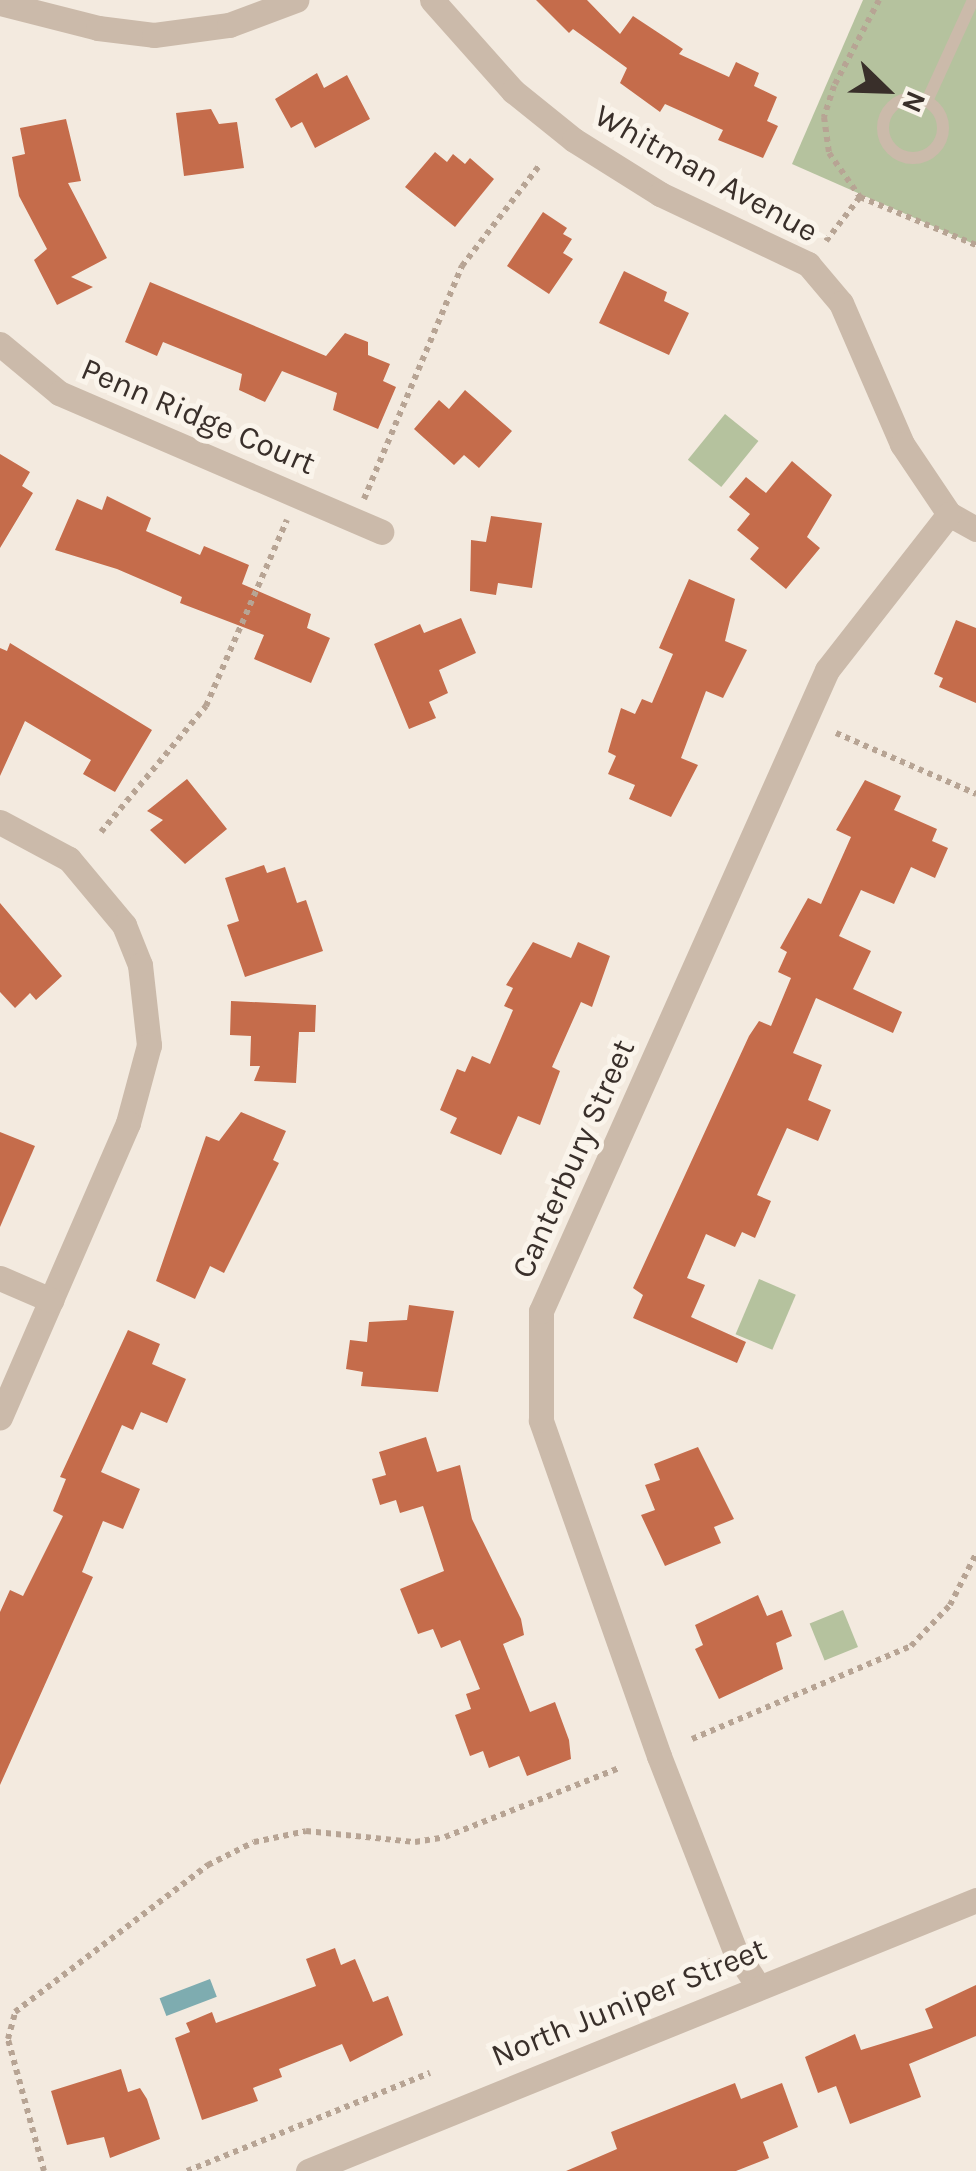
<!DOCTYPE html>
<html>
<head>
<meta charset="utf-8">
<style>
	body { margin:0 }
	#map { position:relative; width:976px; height:2171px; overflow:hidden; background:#f3eadf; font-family:Karla,sans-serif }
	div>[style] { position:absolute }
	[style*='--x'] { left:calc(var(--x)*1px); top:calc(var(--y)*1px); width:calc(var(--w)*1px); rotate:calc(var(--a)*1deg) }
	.green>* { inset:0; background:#b5c29e; transform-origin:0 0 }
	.water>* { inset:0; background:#7eacb0; transform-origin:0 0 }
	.building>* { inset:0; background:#c56c4b }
	.path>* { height:6px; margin-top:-3px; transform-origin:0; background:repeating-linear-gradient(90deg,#b7a494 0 5px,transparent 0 10px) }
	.service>* { height:12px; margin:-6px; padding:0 6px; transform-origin:6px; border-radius:6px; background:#cbbaaa }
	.service>.ring { margin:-6px; padding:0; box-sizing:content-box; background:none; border:12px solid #cbbaaa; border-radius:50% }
	.minor>* { height:25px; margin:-12.5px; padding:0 12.5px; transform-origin:12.5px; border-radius:12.5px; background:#cbbaaa }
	span { translate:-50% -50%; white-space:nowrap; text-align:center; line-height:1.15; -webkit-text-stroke:10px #faf4eb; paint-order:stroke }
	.street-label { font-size:32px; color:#392f2a }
	.north { position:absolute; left:836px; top:40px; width:100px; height:100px; -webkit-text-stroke:8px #faf4eb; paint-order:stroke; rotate:113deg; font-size:28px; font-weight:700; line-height:40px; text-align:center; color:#392f2a }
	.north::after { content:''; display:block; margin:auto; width:35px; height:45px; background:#392f2a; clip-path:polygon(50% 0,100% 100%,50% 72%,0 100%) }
</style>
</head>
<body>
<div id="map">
	<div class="green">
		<i style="clip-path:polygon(863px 0,976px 0,976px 245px,792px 164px)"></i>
		<i style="left:725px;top:414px;width:43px;height:59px;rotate:39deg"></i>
		<i style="left:759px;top:1279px;width:40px;height:60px;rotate:23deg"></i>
		<i style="left:843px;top:1610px;width:40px;height:36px;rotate:68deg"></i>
	</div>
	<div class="water">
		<i style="left:210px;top:1979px;width:19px;height:54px;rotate:69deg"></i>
	</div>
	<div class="building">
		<i style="clip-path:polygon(536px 0,587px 0,620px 34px,633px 16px,683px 49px,679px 54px,729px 77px,736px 62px,759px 73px,754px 86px,777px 97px,767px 121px,778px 126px,763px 158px,718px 140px,723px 130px,665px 104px,660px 112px,620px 83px,627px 68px,573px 29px,569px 33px)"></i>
		<i style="clip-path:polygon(317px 73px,324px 88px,347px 75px,370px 119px,315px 148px,302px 122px,291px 128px,275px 99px)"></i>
		<i style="clip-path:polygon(211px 109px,219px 124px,237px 122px,244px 168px,184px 176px,176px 113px)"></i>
		<i style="clip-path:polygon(66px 119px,81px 181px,68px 183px,107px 258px,71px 277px,93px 287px,57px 305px,34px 260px,47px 249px,19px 196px,12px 157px,25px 154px,20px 128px)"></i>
		<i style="clip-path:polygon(435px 152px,447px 162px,453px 154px,465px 164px,470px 158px,494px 179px,455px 227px,405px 187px)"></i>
		<i style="clip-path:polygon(543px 212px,567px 228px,563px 234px,572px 239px,563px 253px,573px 259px,549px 294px,507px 266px)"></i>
		<i style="clip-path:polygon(624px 271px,667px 292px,664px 301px,689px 313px,669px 355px,599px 323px)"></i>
		<i style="clip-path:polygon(150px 282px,326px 356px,345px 333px,368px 342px,368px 355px,390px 364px,383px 381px,396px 387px,378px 429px,333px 410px,337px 393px,282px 371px,265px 402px,239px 390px,242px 374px,163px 342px,157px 356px,125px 342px)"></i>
		<i style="clip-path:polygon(465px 390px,512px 431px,479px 468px,464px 455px,454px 465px,414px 429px,439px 400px,449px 409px)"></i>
		<i style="clip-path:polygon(0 454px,30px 472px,22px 486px,33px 493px,0 548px)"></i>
		<i style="clip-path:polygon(792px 461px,832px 495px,807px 537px,820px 548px,786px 589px,750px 559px,759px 548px,737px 530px,750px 514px,729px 497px,746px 477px,766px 493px)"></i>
		<i style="clip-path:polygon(107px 496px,151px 518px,146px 531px,200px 555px,204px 546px,249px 565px,242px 584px,311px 614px,307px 628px,330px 638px,311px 683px,254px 659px,264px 635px,180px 603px,182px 597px,117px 569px,55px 550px,77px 499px,102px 510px)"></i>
		<i style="clip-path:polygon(491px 516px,542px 523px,532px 588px,498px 583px,496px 595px,470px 591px,471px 540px,486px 542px)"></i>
		<i style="clip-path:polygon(689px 579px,735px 599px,725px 641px,747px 650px,723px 698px,706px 691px,681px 758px,698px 765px,671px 817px,629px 799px,635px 785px,608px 774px,616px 756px,608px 752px,621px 708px,635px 714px,642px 699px,652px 703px,673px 654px,659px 648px)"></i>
		<i style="clip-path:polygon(461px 618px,476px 653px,439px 670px,448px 693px,429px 702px,436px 718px,409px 729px,374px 644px,420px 624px,424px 633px)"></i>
		<i style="clip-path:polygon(956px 620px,976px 628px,976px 703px,939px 687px,943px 678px,934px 674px)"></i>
		<i style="clip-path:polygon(10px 643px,152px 730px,115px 792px,83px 774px,91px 760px,25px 721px,0 776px,0 648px,7px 651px)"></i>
		<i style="clip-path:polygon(187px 779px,227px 829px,185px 864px,150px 830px,163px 820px,147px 811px)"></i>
		<i style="clip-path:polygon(865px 780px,901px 796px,894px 810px,937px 829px,932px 841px,948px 848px,935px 878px,911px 867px,894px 904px,861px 890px,839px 936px,871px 951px,853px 989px,902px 1012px,893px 1033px,816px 998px,793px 1053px,822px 1065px,808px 1100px,831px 1110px,818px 1141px,787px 1128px,757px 1195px,771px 1201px,755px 1238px,742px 1232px,735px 1247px,706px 1234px,687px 1278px,705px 1285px,691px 1317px,746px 1342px,737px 1363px,633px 1318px,643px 1295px,633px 1288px,749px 1036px,759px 1021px,771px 1026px,791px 978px,778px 972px,787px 952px,780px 948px,808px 898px,821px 904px,851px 837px,836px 830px)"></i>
		<i style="clip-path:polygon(264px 865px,267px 873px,285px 867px,297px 903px,306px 900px,323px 951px,245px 977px,227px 925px,239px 921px,225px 878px)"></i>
		<i style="clip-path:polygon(0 903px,62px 976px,36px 1000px,30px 993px,15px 1008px,0 992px)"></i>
		<i style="clip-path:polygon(533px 942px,571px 958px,578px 942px,610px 956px,592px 1007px,581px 1002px,552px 1067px,560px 1071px,540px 1125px,518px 1116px,501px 1155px,450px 1133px,457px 1118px,440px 1110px,457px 1069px,465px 1072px,472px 1056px,490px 1064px,513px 1010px,504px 1006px,513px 988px,506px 985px)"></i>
		<i style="clip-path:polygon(231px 1001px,316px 1005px,315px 1032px,299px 1032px,296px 1083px,254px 1081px,260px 1066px,250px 1066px,251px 1036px,230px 1035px)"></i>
		<i style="clip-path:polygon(241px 1112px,286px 1131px,273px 1160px,279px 1163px,224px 1273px,210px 1266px,195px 1299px,156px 1281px,206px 1136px,219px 1141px)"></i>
		<i style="clip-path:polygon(0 1132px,35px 1146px,0 1227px)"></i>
		<i style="clip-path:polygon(409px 1305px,454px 1311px,438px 1392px,361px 1386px,363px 1372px,346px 1369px,350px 1340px,367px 1342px,369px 1322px,407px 1320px)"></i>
		<i style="clip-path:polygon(128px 1330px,160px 1344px,152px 1364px,186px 1379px,167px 1423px,141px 1412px,133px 1430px,122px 1425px,101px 1472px,140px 1489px,123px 1529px,103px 1521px,82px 1572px,93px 1577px,0 1785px,0 1612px,10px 1590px,23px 1596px,63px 1516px,53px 1511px,66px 1479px,60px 1477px)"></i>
		<i style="clip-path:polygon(426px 1437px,437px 1472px,460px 1465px,472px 1519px,521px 1619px,524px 1635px,503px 1644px,530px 1712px,555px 1702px,569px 1740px,571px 1759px,527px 1776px,519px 1756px,489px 1768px,483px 1751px,470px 1756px,455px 1715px,471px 1709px,466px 1694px,480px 1689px,460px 1640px,441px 1648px,433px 1629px,418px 1634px,400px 1589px,444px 1571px,423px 1506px,400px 1513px,396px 1500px,380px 1505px,372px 1479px,386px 1475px,379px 1452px)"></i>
		<i style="clip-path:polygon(698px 1447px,734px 1519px,714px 1527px,721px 1543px,665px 1566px,641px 1515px,655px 1510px,645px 1485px,660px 1480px,654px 1464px)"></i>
		<i style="clip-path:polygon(758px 1595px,767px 1616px,782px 1610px,792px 1636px,776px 1643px,783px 1669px,719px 1699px,695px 1649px,703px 1645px,695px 1625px)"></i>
		<i style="clip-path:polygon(335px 1948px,341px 1965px,355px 1959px,373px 2002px,388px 1996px,403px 2035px,350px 2062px,342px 2044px,279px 2069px,282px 2077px,253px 2088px,258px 2101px,202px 2120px,175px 2038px,190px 2032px,186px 2023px,212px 2012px,216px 2023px,316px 1986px,306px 1959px)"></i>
		<i style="clip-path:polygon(976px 1985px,976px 2036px,909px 2064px,921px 2097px,850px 2124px,836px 2086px,818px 2093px,805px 2057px,855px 2034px,861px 2050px,933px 2028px,925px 2009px)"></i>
		<i style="clip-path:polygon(121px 2069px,128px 2092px,140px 2088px,147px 2099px,160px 2139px,110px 2158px,104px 2137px,67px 2145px,51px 2091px)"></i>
		<i style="clip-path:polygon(735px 2083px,741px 2099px,782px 2083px,798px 2127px,763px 2142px,769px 2158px,736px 2171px,566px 2171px,617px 2149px,611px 2132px)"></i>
	</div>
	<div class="path">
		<i style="--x:879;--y:0;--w:97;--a:117.6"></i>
		<i style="--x:834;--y:86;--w:33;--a:108"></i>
		<i style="--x:824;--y:117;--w:36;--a:82"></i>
		<i style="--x:829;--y:153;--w:54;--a:54.8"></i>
		<i style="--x:860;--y:197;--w:126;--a:22.5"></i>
		<i style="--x:826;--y:241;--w:56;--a:-52.3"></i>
		<i style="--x:364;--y:499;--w:253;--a:-67.2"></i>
		<i style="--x:462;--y:266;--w:126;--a:-52.4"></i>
		<i style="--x:836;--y:733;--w:153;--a:23.5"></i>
		<i style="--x:101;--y:832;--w:164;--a:-50.2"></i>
		<i style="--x:206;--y:706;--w:203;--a:-66.5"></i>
		<i style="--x:692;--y:1739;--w:238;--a:-23"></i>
		<i style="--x:911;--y:1646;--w:57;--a:-46.4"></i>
		<i style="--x:950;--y:1605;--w:57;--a:-63"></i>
		<i style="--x:697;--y:1966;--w:15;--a:-20"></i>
		<i style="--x:44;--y:2171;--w:137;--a:-105.3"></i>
		<i style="--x:8;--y:2039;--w:28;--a:-75"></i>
		<i style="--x:15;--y:2012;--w:243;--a:-37.3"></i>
		<i style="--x:208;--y:1865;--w:51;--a:-26.6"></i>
		<i style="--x:254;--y:1842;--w:53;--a:-11.9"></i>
		<i style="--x:306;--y:1831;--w:110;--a:5.8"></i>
		<i style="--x:415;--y:1842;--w:30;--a:-9"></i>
		<i style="--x:445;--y:1837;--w:187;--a:-21.6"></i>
		<i style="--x:187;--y:2171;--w:262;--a:-22"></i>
	</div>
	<div class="service">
		<i class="ring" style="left:883px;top:98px;width:48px;height:48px"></i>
		<i style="--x:927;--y:101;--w:111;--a:-65.5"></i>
	</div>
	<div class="minor">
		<i style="--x:432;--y:0;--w:122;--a:48.3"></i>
		<i style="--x:513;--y:91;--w:78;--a:38.8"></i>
		<i style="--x:574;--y:140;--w:102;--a:32.1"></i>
		<i style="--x:660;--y:194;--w:164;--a:25.3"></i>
		<i style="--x:808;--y:264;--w:51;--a:49.8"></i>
		<i style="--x:841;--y:303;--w:154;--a:66.6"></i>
		<i style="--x:902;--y:444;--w:84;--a:56.1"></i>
		<i style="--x:949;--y:514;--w:31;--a:29"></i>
		<i style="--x:0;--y:3;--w:101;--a:14.3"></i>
		<i style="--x:98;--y:28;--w:56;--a:7.1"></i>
		<i style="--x:154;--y:35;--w:76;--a:-7.6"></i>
		<i style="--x:229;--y:25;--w:72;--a:-20.5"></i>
		<i style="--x:0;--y:344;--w:77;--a:39.7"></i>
		<i style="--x:59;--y:393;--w:351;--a:23.3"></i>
		<i style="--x:0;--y:822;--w:78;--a:28.2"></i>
		<i style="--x:69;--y:859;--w:86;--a:50.2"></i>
		<i style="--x:124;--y:925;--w:43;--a:68.2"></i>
		<i style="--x:140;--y:965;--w:81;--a:83.6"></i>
		<i style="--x:149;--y:1045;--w:81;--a:105.1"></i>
		<i style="--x:128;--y:1123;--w:321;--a:113.5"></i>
		<i style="--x:0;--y:1278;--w:56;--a:23.3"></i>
		<i style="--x:758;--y:1986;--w:42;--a:-123.3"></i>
		<i style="--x:735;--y:1951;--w:209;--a:-111.3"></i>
		<i style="--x:659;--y:1756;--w:356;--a:-109.4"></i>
		<i style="--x:541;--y:1420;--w:109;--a:-90"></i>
		<i style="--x:541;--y:1311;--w:702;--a:-65.95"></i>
		<i style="--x:827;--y:670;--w:198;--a:-52"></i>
		<i style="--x:308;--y:2171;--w:721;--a:-22.08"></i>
	</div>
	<div class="street-label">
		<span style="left:706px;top:174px;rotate:29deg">Whitman Avenue</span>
		<span style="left:198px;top:417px;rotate:23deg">Penn Ridge Court</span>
		<span style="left:574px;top:1159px;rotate:-66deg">Canterbury Street</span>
		<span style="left:629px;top:2003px;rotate:-22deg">North Juniper Street</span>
	</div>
	<div class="north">N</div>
</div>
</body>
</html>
